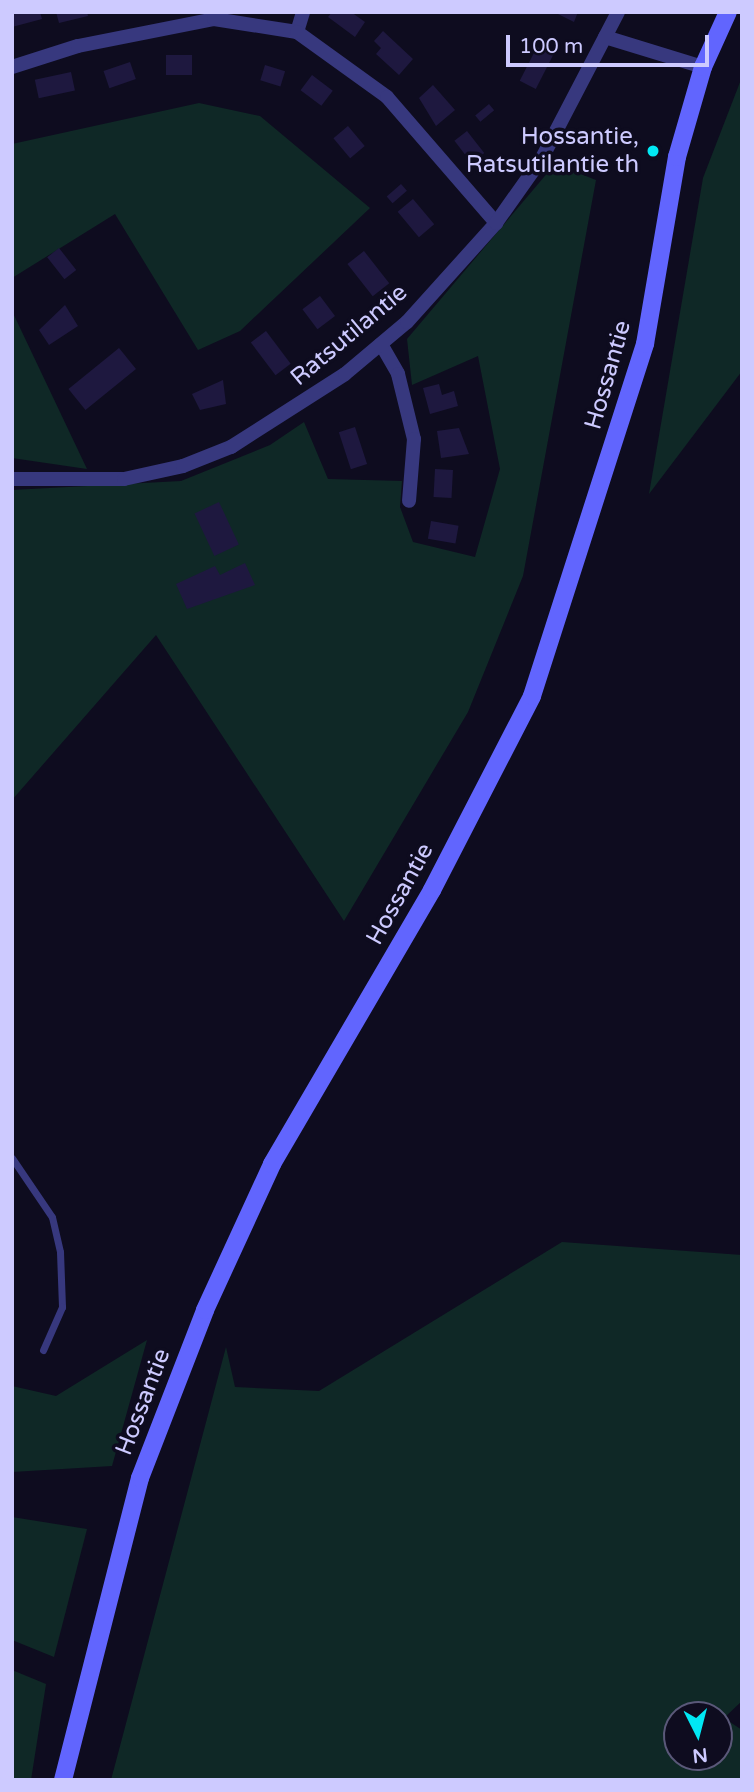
<!DOCTYPE html>
<html>
<head>
<meta charset="utf-8">
<style>
	body { margin:0 }
	#map { position:relative; width:754px; height:1792px; overflow:hidden; background:#0e0c1f; font-family:"Varela Round",sans-serif }
	div>[style] { position:absolute }
	[style*='--x'] { left:calc(var(--x)*1px); top:calc(var(--y)*1px); width:calc(var(--w)*1px); rotate:calc(var(--a)*1deg) }
	.green>* { inset:0; background:#0f2826 }
	.building>* { inset:0; background:#1e183f; transform-origin:0 0 }
	.lane>* { height:7px; margin:-3.5px; padding:0 3.5px; transform-origin:3.5px; border-radius:3.5px; background:#37387e }
	.street>* { height:14px; margin:-7px; padding:0 7px; transform-origin:7px; border-radius:7px; background:#37387e }
	.secondary>* { height:18px; margin:-9px; padding:0 9px; transform-origin:9px; border-radius:9px; background:#6165fe }
	.dots>* { width:19px; height:19px; translate:-50% -50%; box-sizing:border-box; border:4px solid #0e0c1f; border-radius:50% }
	span { translate:-50% -50%; white-space:nowrap; text-align:center; line-height:1.15; -webkit-text-stroke:7px #0e0c1f; paint-order:stroke }
	.poi-label { font-size:24px; color:#cdcaff }
	.right { translate:-100% -50%; text-align:right }
	.street-label { font-size:24px; color:#cdcaff }
	.frame { position:absolute; inset:0; border:14px solid #cdcaff; pointer-events:none }
	.north { position:absolute; left:663px; top:1701px; width:70px; height:70px; box-sizing:border-box; background:#0e0c1f; border:2px solid #5a5879; border-radius:50%; rotate:174deg; font-size:19px; font-weight:700; line-height:28px; text-align:center; color:#cdcaff }
	.north::after { content:''; display:block; margin:auto; width:24px; height:32px; background:#01e8f4; clip-path:polygon(50% 0,100% 100%,50% 72%,0 100%) }
	.scale { position:absolute; left:506px; top:35px; width:203px; height:32px; box-sizing:border-box; border:4px solid #cdcaff; border-top:0; padding-left:9px; font-size:21px; line-height:24px; white-space:nowrap; color:#cdcaff; -webkit-text-stroke:5px #0e0c1f; paint-order:stroke }
</style>
</head>
<body>
<div id="map">
	<div class="green">
		<i style="clip-path:polygon(742px 77px,742px 371px,649px 494px,703px 178px)"></i>
		<i style="clip-path:polygon(199px 103px,260px 116px,370px 208px,240px 331px,198px 350px,115px 214px,12px 278px,12px 144px)"></i>
		<i style="clip-path:polygon(555px 164px,596px 180px,523px 576px,468px 712px,344px 921px,156px 635px,12px 800px,12px 490px,181px 481px,270px 445px,304px 422px,328px 479px,402px 481px,400px 507px,413px 542px,475px 557px,500px 469px,478px 356px,412px 385px,407px 339px)"></i>
		<i style="clip-path:polygon(12px 311px,87px 469px,12px 458px)"></i>
		<i style="clip-path:polygon(evenodd,562px 1242px,742px 1255px,742px 1701px,724px 1718px,742px 1730px,742px 1780px,111px 1780px,226px 1347px,235px 1387px,319px 1391px,562px 1242px,719px 1715px,719px 1757px,677px 1757px,677px 1715px,719px 1715px)"></i>
		<i style="clip-path:polygon(147px 1340px,112px 1466px,12px 1472px,12px 1386px,56px 1396px)"></i>
		<i style="clip-path:polygon(12px 1517px,87px 1529px,54px 1657px,12px 1640px)"></i>
		<i style="clip-path:polygon(12px 1670px,46px 1684px,31px 1780px,12px 1780px)"></i>
	</div>
	<div class="building">
		<i style="clip-path:polygon(12px 12px,40px 12px,42px 19px,12px 27px)"></i>
		<i style="clip-path:polygon(56px 12px,87px 12px,88px 16px,59px 23px)"></i>
		<i style="clip-path:polygon(332px 12px,351px 12px,365px 22px,355px 37px,328px 17px)"></i>
		<i style="clip-path:polygon(554px 12px,578px 12px,574px 22px)"></i>
		<i style="clip-path:polygon(383px 31px,413px 59px,399px 75px,376px 54px,381px 48px,374px 41px)"></i>
		<i style="left:537px;top:47px;width:18px;height:38px;rotate:27deg"></i>
		<i style="left:166px;top:55px;width:26px;height:20px"></i>
		<i style="left:130px;top:62px;width:18px;height:28px;rotate:71deg"></i>
		<i style="left:265px;top:65px;width:21px;height:16px;rotate:17deg"></i>
		<i style="left:71px;top:72px;width:19px;height:37px;rotate:78deg"></i>
		<i style="left:312px;top:75px;width:26px;height:19px;rotate:37deg"></i>
		<i style="clip-path:polygon(433px 85px,455px 110px,436px 126px,419px 98px)"></i>
		<i style="left:489px;top:104px;width:8px;height:18px;rotate:50deg"></i>
		<i style="left:348px;top:126px;width:26px;height:19px;rotate:50deg"></i>
		<i style="left:467px;top:131px;width:28px;height:16px;rotate:52deg"></i>
		<i style="left:401px;top:184px;width:9px;height:19px;rotate:49deg"></i>
		<i style="left:413px;top:199px;width:33px;height:20px;rotate:50deg"></i>
		<i style="left:59px;top:248px;width:28px;height:15px;rotate:52deg"></i>
		<i style="left:364px;top:251px;width:41px;height:21px;rotate:52deg"></i>
		<i style="left:320px;top:296px;width:25px;height:22px;rotate:53deg"></i>
		<i style="clip-path:polygon(65px 305px,78px 326px,49px 345px,39px 330px)"></i>
		<i style="left:266px;top:331px;width:41px;height:19px;rotate:53deg"></i>
		<i style="left:119px;top:348px;width:27px;height:65px;rotate:51deg"></i>
		<i style="clip-path:polygon(223px 380px,226px 404px,200px 410px,192px 394px)"></i>
		<i style="clip-path:polygon(439px 384px,442px 395px,454px 391px,458px 406px,430px 414px,423px 388px)"></i>
		<i style="left:355px;top:427px;width:39px;height:17px;rotate:72deg"></i>
		<i style="clip-path:polygon(459px 428px,469px 454px,441px 458px,437px 431px)"></i>
		<i style="left:435px;top:469px;width:18px;height:28px;rotate:3deg"></i>
		<i style="left:219px;top:502px;width:47px;height:27px;rotate:65deg"></i>
		<i style="left:431px;top:521px;width:28px;height:18px;rotate:10deg"></i>
		<i style="clip-path:polygon(245px 563px,255px 585px,187px 609px,176px 584px,215px 566px,220px 575px)"></i>
	</div>
	<div class="lane">
		<i style="--x:12;--y:1158;--w:71;--a:55.9"></i>
		<i style="--x:52;--y:1217;--w:36;--a:77"></i>
		<i style="--x:60;--y:1252;--w:55;--a:87.9"></i>
		<i style="--x:62;--y:1307;--w:47;--a:113.8"></i>
	</div>
	<div class="street">
		<i style="--x:297;--y:32;--w:21;--a:-73"></i>
		<i style="--x:605;--y:37;--w:102;--a:17"></i>
		<i style="--x:12;--y:67;--w:69;--a:-17.7"></i>
		<i style="--x:78;--y:46;--w:139;--a:-11.2"></i>
		<i style="--x:214;--y:19;--w:84;--a:8.9"></i>
		<i style="--x:297;--y:32;--w:111;--a:35.8"></i>
		<i style="--x:387;--y:97;--w:167;--a:49.1"></i>
		<i style="--x:381;--y:344;--w:34;--a:60"></i>
		<i style="--x:398;--y:374;--w:67;--a:76.2"></i>
		<i style="--x:414;--y:439;--w:62;--a:94.6"></i>
		<i style="--x:12;--y:479;--w:112;--a:0"></i>
		<i style="--x:124;--y:479;--w:60;--a:-12.4"></i>
		<i style="--x:183;--y:466;--w:52;--a:-21.6"></i>
		<i style="--x:231;--y:447;--w:135;--a:-32.6"></i>
		<i style="--x:345;--y:374;--w:81;--a:-40"></i>
		<i style="--x:407;--y:322;--w:133;--a:-48"></i>
		<i style="--x:496;--y:223;--w:80;--a:-54.7"></i>
		<i style="--x:542;--y:158;--w:165;--a:-62.5"></i>
	</div>
	<div class="secondary">
		<i style="--x:63;--y:1780;--w:312;--a:-75.7"></i>
		<i style="--x:140;--y:1478;--w:180;--a:-68.8"></i>
		<i style="--x:205;--y:1310;--w:161;--a:-65.3"></i>
		<i style="--x:272;--y:1164;--w:317;--a:-59.7"></i>
		<i style="--x:432;--y:890;--w:218;--a:-62.7"></i>
		<i style="--x:532;--y:696;--w:370;--a:-72.2"></i>
		<i style="--x:645;--y:344;--w:190;--a:-80.3"></i>
		<i style="--x:677;--y:157;--w:94;--a:-73.9"></i>
		<i style="--x:703;--y:67;--w:60;--a:-65.6"></i>
	</div>
	<div class="dots">
		<i style="left:653px;top:151px;background:#01e8f4"></i>
	</div>
	<div class="poi-label">
		<span class="right" style="left:639px;top:151px">Hossantie,<br>Ratsutilantie th</span>
	</div>
	<div class="street-label">
		<span style="left:349px;top:335px;rotate:-40deg">Ratsutilantie</span>
		<span style="left:608px;top:375px;rotate:-74deg">Hossantie</span>
		<span style="left:400px;top:894px;rotate:-61deg">Hossantie</span>
		<span style="left:143px;top:1402px;rotate:-69deg">Hossantie</span>
	</div>
	<div class="frame"></div>
	<div class="north">N</div>
	<div class="scale">100 m</div>
</div>
</body>
</html>
